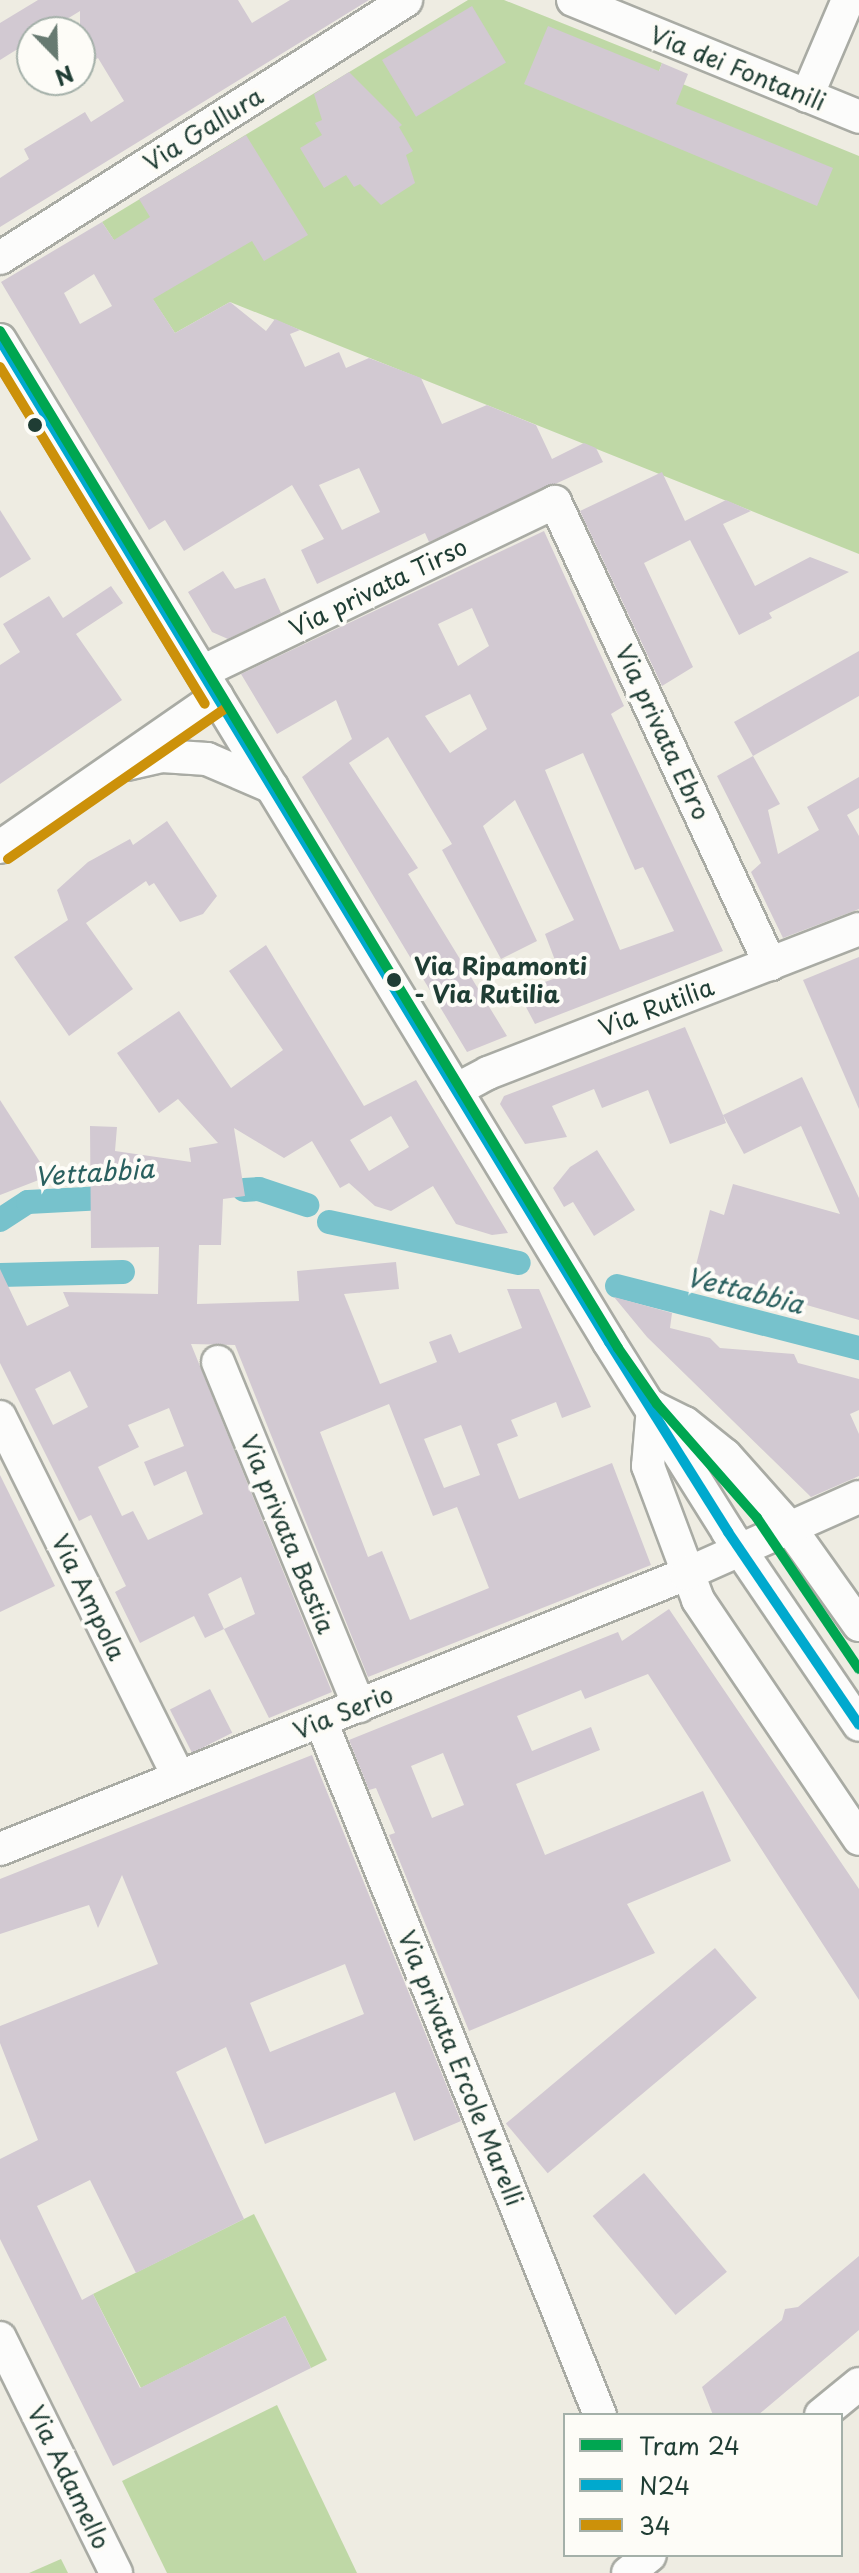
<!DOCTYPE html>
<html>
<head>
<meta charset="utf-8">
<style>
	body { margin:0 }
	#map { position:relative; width:859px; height:2573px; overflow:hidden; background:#eeece2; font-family:"Playpen Sans",sans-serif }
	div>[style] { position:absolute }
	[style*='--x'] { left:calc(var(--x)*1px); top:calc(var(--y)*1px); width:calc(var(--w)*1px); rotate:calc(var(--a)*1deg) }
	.green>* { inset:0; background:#bfd8a6 }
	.canal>* { height:24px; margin:-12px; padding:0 12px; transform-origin:12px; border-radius:12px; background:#77c2cc }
	.building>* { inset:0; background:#d2c9d2; transform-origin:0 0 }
	.roads { filter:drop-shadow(2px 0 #a9aba4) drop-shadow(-2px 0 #a9aba4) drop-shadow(0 2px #a9aba4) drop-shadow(0 -2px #a9aba4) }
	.minor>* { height:32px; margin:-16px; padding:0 16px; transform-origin:16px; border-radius:16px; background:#fcfcfb }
	.bus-1>* { height:10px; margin:-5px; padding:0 5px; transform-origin:5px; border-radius:5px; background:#00a9ce }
	.bus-2>* { height:10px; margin:-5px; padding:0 5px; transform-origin:5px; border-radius:5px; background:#cc910a }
	.tram-1>* { height:10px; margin:-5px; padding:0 5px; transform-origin:5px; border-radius:5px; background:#00a651 }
	.dots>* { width:22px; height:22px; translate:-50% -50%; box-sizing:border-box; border:4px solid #fdfcf7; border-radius:50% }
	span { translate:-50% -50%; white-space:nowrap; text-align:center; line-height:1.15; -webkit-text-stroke:8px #fdfcf7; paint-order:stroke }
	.street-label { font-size:24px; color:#1f3d34 }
	.stop-label { font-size:24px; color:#1f3d34; font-weight:700 }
	.left { translate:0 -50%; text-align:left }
	.water-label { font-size:26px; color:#2a605f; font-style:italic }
	.legend { position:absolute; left:563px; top:2413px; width:280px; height:144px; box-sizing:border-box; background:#fdfcf7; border:2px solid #a4b0a9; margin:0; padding:10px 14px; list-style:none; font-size:24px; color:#1f3d34 }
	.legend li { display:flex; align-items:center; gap:16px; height:40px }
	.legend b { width:40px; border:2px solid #a4b0a9 }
	.north { position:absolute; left:16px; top:16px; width:80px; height:80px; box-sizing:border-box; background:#fdfcf7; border:2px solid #a4b0a9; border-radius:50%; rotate:157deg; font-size:22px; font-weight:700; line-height:32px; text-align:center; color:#1f3d34 }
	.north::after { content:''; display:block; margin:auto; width:28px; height:36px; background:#677a71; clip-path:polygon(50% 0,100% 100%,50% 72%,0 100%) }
</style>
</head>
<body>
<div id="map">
	<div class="green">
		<i style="clip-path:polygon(468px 0,504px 0,662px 63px,658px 74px,859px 156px,859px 554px,230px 302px,175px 333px,102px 222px)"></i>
		<i style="clip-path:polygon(254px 2214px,327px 2360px,311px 2368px,285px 2316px,141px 2388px,93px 2294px)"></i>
		<i style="clip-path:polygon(277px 2405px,357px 2573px,167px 2573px,122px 2481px)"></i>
		<i style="clip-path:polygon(61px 2559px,68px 2573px,29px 2573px)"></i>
	</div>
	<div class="canal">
		<i style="--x:244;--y:1190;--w:15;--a:-4"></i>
		<i style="--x:259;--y:1189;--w:51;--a:18.4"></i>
		<i style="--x:0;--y:1220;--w:33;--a:-33"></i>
		<i style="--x:28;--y:1202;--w:95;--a:-3"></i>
		<i style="--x:329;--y:1222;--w:194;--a:12.2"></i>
		<i style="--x:0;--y:1275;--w:123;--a:-1.4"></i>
		<i style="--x:617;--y:1286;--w:250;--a:14.4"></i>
	</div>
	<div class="building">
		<i style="clip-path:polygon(38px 0,238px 0,252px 23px,290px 0,369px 0,0 227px,0 178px,29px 159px,24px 149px,85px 112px,91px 122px,124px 101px,98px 58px,80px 69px,80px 11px,46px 32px,32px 32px,32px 40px,0 60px,0 23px)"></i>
		<i style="left:472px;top:6px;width:66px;height:105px;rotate:59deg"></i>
		<i style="clip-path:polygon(548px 26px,659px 71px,662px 63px,688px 74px,676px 104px,833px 168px,817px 206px,524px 84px)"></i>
		<i style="clip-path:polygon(349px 72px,402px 125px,399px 127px,413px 151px,406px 155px,415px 183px,381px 205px,360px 184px,354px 187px,346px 175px,324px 188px,300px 148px,322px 135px,315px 123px,322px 120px,314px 94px)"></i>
		<i style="clip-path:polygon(evenodd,246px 135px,308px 235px,264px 261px,252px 241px,153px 299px,175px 333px,230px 302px,266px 331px,275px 319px,300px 330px,290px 334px,305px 367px,339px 352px,346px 368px,369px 358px,421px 378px,442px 424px,487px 405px,536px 425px,552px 459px,584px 443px,596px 448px,603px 462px,429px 542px,425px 533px,317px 584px,301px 550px,324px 539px,292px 485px,184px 551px,165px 520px,149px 530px,1px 282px,102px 222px,114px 240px,150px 217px,139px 199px,246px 135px,94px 274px,112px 306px,80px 324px,64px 293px,94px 274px,246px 135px,359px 468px,380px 512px,342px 530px,319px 485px,359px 468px)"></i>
		<i style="clip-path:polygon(662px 472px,685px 521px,726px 500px,751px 511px,723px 524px,755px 586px,810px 557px,849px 572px,769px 613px,772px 618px,739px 635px,690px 540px,644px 563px,693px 667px,662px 686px,580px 511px)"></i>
		<i style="clip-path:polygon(0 510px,31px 559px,0 578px)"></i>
		<i style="clip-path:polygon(evenodd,544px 531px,624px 706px,611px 714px,723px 951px,535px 1024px,518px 992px,561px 976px,545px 934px,574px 920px,515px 800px,483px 826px,537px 941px,501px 959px,442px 850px,452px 844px,388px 737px,349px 763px,418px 868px,408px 874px,507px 1036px,467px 1052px,302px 777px,352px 739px,336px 700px,277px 734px,241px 674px,544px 531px,472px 608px,489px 646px,458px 666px,438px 624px,472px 608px,544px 531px,470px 694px,487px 729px,450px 753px,425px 716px,470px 694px,544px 531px,583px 753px,635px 870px,643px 867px,674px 931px,620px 950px,545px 770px,583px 753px)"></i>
		<i style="clip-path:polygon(223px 571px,235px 589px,265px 578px,281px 613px,228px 639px,212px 632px,188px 592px)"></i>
		<i style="clip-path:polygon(111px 586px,123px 603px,76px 634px,122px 700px,0 784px,0 665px,20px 652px,3px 624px,49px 596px,63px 618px)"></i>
		<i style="clip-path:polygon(859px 651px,859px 696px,753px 756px,734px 722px)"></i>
		<i style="clip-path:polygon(753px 756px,780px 804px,768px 810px,778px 854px,819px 830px,807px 807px,859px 777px,859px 808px,847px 815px,859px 836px,859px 909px,783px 938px,751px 872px,761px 863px,717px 776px)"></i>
		<i style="clip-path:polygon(167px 821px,217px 896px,203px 914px,180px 922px,154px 883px,149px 886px,146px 881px,86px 923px,133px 989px,69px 1036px,14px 957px,68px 920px,57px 890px,88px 862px,130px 839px,133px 845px)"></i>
		<i style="clip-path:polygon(evenodd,266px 945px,364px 1106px,416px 1080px,508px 1233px,492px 1235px,456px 1224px,433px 1186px,391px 1211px,375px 1206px,349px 1183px,340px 1188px,312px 1141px,284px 1158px,234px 1128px,245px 1196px,223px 1199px,221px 1245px,199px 1245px,197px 1304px,299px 1301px,297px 1271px,396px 1262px,399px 1289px,344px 1294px,380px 1384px,437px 1362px,429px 1342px,451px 1334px,459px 1353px,522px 1328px,507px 1289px,539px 1289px,591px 1407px,562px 1418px,556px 1402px,511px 1420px,518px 1436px,497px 1444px,519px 1499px,612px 1463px,651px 1565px,368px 1677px,235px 1345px,191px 1344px,332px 1692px,269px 1718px,224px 1629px,205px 1638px,194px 1616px,140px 1643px,115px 1592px,126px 1586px,91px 1515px,79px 1521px,0 1363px,0 1269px,27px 1326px,69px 1306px,63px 1292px,158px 1294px,159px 1247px,91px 1248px,90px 1126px,117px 1127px,115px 1151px,191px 1162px,189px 1148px,218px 1143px,178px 1099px,159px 1113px,117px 1053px,179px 1011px,231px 1088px,283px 1050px,229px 971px,266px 945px,391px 1116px,409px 1147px,369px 1171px,350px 1140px,391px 1116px,266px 945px,70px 1371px,88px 1407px,53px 1425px,35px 1389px,70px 1371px,266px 945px,389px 1404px,433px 1516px,457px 1507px,489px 1588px,410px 1620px,382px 1551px,368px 1557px,320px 1432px,389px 1404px,266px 945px,169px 1408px,184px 1446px,144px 1462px,154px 1486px,186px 1471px,203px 1514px,148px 1540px,133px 1511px,122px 1516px,98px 1467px,139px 1447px,128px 1425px,169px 1408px,266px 945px,461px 1425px,480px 1475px,444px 1488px,424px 1439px,461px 1425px,266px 945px,241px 1577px,255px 1614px,224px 1629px,208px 1594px,241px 1577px)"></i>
		<i style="clip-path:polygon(859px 957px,859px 1109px,803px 980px)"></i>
		<i style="clip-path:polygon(685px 1027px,723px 1115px,802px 1077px,859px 1198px,859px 1320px,694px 1273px,710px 1210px,724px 1215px,733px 1184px,840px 1214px,801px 1126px,744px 1154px,723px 1115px,726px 1123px,670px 1144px,648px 1090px,602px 1108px,594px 1089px,552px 1106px,567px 1137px,525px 1144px,500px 1104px,504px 1096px)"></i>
		<i style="clip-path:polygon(0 1100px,49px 1176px,0 1195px)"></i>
		<i style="clip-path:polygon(597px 1150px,635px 1210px,594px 1236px,573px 1202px,564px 1207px,553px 1188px,570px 1167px)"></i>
		<i style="clip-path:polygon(614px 1297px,672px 1313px,670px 1328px,710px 1338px,720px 1348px,794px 1354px,798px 1363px,859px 1379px,859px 1410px,850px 1414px,859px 1434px,859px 1476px,811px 1497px,647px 1337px)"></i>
		<i style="clip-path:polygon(0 1475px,55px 1586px,0 1612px)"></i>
		<i style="clip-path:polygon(evenodd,669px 1609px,859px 1889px,859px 2000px,648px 1674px,585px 1699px,581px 1690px,517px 1716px,532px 1751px,591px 1727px,600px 1750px,516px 1784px,545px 1855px,703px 1791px,731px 1861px,627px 1904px,655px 1953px,469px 2031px,389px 1835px,395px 1833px,376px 1788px,369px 1790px,349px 1740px,618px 1632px,622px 1641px,669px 1609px,443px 1753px,464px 1805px,432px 1818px,411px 1766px,443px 1753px)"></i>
		<i style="left:210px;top:1689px;width:49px;height:45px;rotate:63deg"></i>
		<i style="clip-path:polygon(evenodd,312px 1755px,461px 2121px,414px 2141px,395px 2092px,265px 2144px,226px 2047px,176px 2072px,244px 2219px,136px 2273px,90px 2180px,37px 2206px,82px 2300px,93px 2294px,140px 2388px,285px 2316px,311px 2368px,113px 2466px,0 2239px,0 2159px,38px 2140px,0 2043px,0 2026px,158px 1964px,122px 1875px,98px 1928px,89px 1905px,0 1934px,0 1879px,312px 1755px,345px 1964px,364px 2014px,270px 2052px,250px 2003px,345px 1964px)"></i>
		<i style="left:715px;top:1948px;width:65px;height:273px;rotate:50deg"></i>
		<i style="left:644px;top:2173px;width:129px;height:67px;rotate:50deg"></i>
		<i style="clip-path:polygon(859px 2256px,859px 2330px,758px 2415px,713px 2415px,702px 2387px,782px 2320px,785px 2309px,798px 2307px)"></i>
	</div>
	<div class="roads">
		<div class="minor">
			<i style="--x:573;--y:0;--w:309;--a:22.2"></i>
			<i style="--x:807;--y:96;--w:104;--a:-66.9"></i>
			<i style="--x:0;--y:258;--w:481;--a:-32.4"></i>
			<i style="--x:0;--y:340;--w:1173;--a:58.71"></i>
			<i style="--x:609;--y:1342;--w:224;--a:57.9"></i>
			<i style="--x:728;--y:1532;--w:233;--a:55.8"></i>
			<i style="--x:202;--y:672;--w:392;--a:-25.7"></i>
			<i style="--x:555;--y:502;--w:510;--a:65.04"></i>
			<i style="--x:127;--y:764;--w:36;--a:-13"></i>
			<i style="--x:162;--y:756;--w:45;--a:3.8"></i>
			<i style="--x:207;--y:759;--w:71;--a:23.3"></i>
			<i style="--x:0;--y:847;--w:264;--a:-34.7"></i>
			<i style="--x:456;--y:1090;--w:36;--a:-28"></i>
			<i style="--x:488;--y:1073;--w:398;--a:-21.2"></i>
			<i style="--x:218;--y:1362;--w:372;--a:67.7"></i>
			<i style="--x:653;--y:1407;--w:59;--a:94.8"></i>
			<i style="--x:648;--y:1466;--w:143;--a:69.5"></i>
			<i style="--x:698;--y:1600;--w:288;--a:56"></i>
			<i style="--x:656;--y:1409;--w:32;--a:26"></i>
			<i style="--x:685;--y:1423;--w:51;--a:38.7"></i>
			<i style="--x:725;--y:1455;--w:98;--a:48.3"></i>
			<i style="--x:790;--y:1528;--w:119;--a:54.6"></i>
			<i style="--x:0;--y:1417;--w:402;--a:63.6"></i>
			<i style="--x:321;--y:1721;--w:748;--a:68.1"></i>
			<i style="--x:0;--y:1849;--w:739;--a:-21.84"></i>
			<i style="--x:686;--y:1574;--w:189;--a:-24"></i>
			<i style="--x:0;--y:2338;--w:262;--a:63.7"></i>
			<i style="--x:821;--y:2415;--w:49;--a:-39.2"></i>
			<i style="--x:628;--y:2573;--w:28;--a:-39"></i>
		</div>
	</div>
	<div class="bus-1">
		<i style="--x:0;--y:340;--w:1173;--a:58.71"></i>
		<i style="--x:609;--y:1342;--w:224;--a:57.9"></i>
		<i style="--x:728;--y:1532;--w:233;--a:55.8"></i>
	</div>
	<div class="bus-2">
		<i style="--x:0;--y:367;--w:394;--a:58.7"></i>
		<i style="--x:8;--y:859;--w:264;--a:-34.7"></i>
	</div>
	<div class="tram-1">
		<i style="--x:0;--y:331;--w:1190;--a:58.71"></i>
		<i style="--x:618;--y:1348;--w:68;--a:55.1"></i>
		<i style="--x:657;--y:1404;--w:152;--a:48.7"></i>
		<i style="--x:757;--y:1518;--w:182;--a:56"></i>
	</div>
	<div class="dots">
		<i style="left:35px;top:425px;background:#1f3d34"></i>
		<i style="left:394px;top:980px;background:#1f3d34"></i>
	</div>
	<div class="street-label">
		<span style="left:738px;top:68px;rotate:22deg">Via dei Fontanili</span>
		<span style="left:203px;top:129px;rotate:-32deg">Via Gallura</span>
		<span style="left:378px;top:587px;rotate:-26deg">Via privata Tirso</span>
		<span style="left:663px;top:732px;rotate:65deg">Via privata Ebro</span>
		<span style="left:656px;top:1007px;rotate:-21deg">Via Rutilia</span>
		<span style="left:288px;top:1534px;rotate:68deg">Via privata Bastia</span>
		<span style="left:89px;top:1597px;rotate:64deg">Via Ampola</span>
		<span style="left:343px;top:1712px;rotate:-22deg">Via Serio</span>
		<span style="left:461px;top:2068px;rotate:68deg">Via privata Ercole Marelli</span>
		<span style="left:69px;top:2477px;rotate:64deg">Via Adamello</span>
	</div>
	<div class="stop-label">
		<span class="left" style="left:414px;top:980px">Via Ripamonti<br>- Via Rutilia</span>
	</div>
	<div class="water-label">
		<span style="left:94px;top:1172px;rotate:-4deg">Vettabbia</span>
		<span style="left:745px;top:1290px;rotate:14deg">Vettabbia</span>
	</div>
	<ul class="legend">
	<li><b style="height:10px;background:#00a651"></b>Tram 24</li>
	<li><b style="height:10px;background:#00a9ce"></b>N24</li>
	<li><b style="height:10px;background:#cc910a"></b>34</li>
	</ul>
	<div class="north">N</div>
</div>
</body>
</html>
